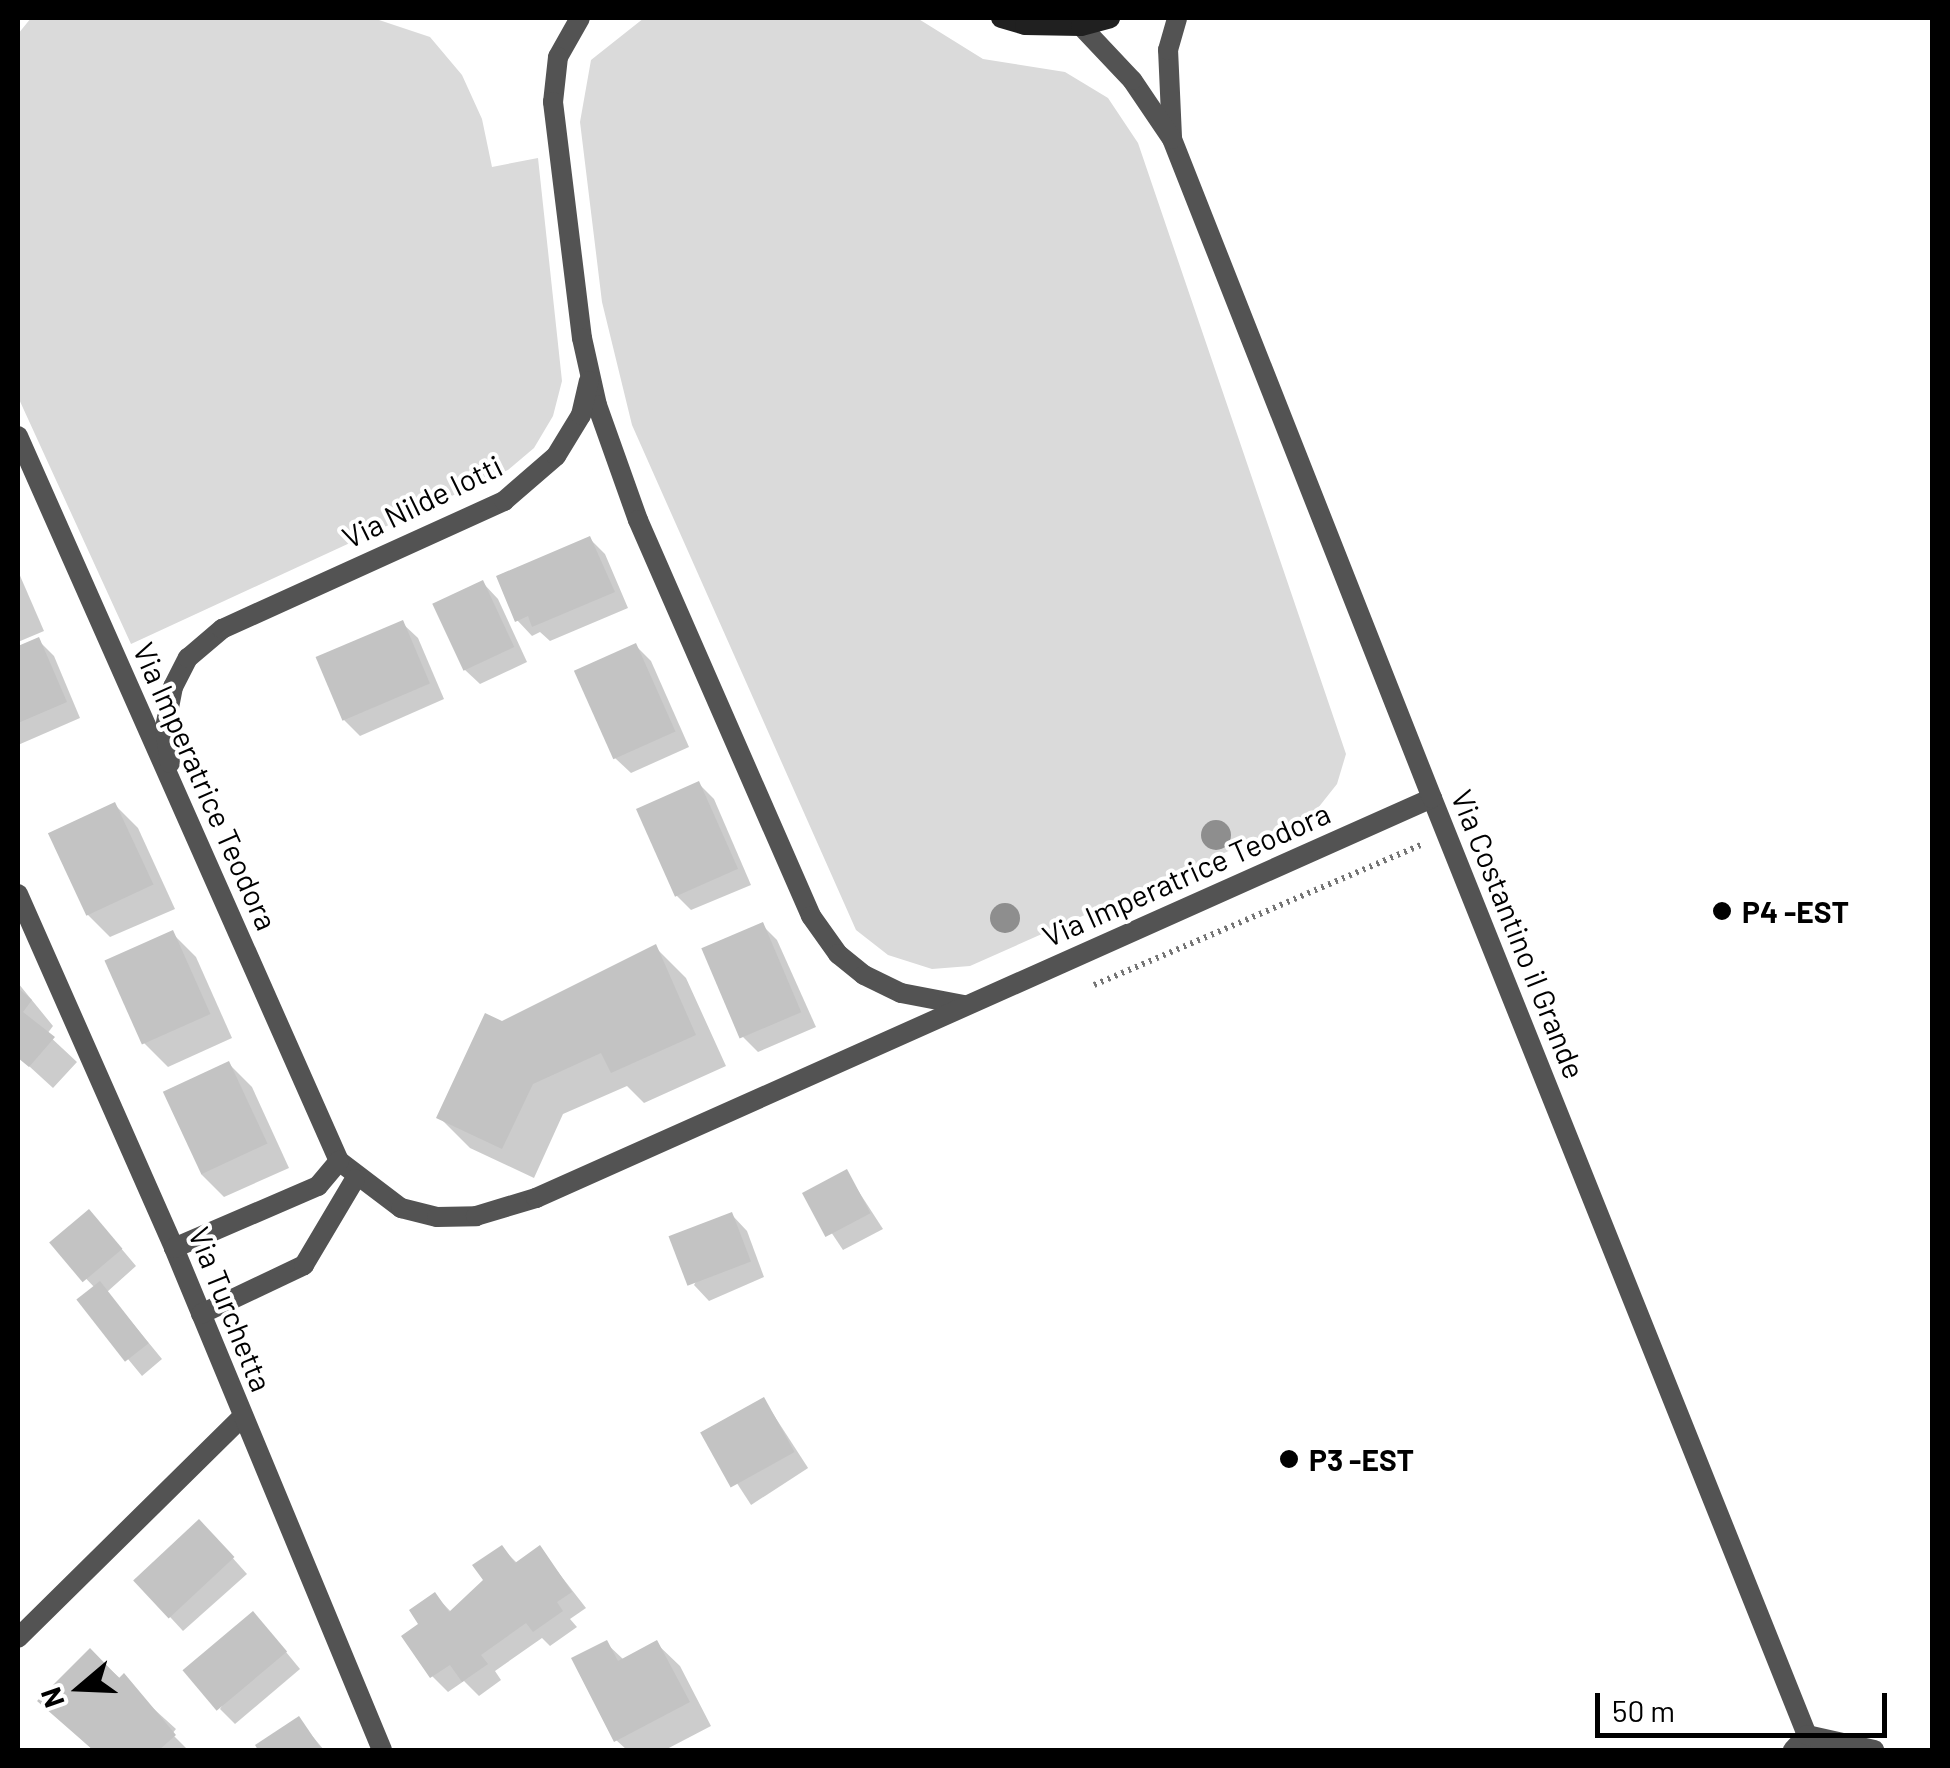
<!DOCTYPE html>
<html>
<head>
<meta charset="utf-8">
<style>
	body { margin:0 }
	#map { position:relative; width:1950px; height:1768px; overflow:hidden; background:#fff; font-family:Barlow,sans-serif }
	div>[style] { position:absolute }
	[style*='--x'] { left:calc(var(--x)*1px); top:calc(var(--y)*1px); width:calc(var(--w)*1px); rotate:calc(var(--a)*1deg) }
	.green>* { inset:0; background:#dadada }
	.shadow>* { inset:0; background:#0003; transform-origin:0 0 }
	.building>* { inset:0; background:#c3c3c3; transform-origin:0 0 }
	.path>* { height:6px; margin-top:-3px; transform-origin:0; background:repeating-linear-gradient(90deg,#757575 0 2.5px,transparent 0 7.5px) }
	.lane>* { height:20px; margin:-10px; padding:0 10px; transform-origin:10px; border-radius:10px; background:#535353 }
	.street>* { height:20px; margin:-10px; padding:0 10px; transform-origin:10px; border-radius:10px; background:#535353 }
	.secondary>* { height:20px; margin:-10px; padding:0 10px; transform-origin:10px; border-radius:10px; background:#202020 }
	.trees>* { width:30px; height:30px; margin:-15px; border-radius:50%; background:#8e8e8e }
	.dots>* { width:28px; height:28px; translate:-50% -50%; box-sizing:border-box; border:5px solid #fff; border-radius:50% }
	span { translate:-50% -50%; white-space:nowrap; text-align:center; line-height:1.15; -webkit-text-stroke:8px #fff; paint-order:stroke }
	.street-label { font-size:30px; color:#000 }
	.poi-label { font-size:30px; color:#000; font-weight:700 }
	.left { translate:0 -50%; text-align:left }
	.frame { position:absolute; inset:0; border:20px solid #000; pointer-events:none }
	.north { position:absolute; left:30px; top:1638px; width:100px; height:100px; -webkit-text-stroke:8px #fff; paint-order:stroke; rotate:251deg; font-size:28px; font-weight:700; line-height:40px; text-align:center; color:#000 }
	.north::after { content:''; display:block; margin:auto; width:35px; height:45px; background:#000; clip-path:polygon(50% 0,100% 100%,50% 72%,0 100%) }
	.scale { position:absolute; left:1595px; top:1693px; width:292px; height:45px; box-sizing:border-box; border:5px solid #000; border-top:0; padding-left:12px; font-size:30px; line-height:35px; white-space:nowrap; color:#000; -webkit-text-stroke:8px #fff; paint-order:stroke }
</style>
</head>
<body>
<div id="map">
	<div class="green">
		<i style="clip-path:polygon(31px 18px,373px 18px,430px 37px,462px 75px,482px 119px,492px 167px,538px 158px,562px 381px,553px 416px,534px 448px,508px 470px,131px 644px,18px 397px,18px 34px)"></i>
		<i style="clip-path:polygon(644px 18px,917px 18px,983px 59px,1065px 72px,1108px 98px,1138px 143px,1346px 754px,1337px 784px,1314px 813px,970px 966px,932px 969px,888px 955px,856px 930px,632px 425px,602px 302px,580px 122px,591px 60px)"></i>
	</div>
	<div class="shadow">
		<i style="clip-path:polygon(590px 539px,605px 554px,628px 608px,550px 641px,540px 632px,532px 636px,517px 620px)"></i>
		<i style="clip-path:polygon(18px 571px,44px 631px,18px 642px)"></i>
		<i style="clip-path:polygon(483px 583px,498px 599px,527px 662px,480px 684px,464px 669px)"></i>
		<i style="clip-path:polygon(402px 623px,418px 638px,444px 699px,360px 736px,344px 720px)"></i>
		<i style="clip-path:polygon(38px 640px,54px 656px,80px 718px,18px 745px,18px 649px)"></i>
		<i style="clip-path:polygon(636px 646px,651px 661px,689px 747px,631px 773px,615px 758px)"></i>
		<i style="clip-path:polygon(699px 784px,714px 799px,751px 885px,691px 910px,676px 895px)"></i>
		<i style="clip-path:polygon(115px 805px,138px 828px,175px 909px,110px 937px,87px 914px)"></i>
		<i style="clip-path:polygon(762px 925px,777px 940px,816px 1027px,758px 1052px,743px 1037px)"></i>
		<i style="clip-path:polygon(172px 933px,196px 957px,232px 1038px,168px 1067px,144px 1043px)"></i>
		<i style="clip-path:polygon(655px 947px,686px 978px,726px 1066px,644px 1103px,627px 1086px,563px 1114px,534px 1178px,470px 1148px,439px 1117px,502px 1023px)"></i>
		<i style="clip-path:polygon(18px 983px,53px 1026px,47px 1034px,77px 1062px,53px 1088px,18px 1056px)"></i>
		<i style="clip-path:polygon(229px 1064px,252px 1087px,289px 1168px,224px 1197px,201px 1174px)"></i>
		<i style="clip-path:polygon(846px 1172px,883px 1229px,843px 1250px,805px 1193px)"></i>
		<i style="clip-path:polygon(732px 1215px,747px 1231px,764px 1277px,709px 1301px,694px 1285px)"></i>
		<i style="clip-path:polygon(104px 1228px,136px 1266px,107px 1292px,162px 1359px,142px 1376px,81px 1302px,96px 1289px,53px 1244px)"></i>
		<i style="left:764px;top:1400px;width:81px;height:68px;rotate:57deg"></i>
		<i style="clip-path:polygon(214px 1537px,247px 1574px,183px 1631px,135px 1579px)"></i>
		<i style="clip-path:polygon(502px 1548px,518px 1564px,540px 1549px,586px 1608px,570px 1619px,577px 1627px,550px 1646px,542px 1638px,495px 1671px,501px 1680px,479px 1696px,464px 1681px,448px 1692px,432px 1676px,422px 1624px,435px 1595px,452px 1613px,486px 1580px)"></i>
		<i style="clip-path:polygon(268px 1630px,300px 1669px,235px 1724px,220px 1709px)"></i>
		<i style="clip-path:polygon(606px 1643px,624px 1660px,656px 1643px,680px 1666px,711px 1726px,665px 1750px,627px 1750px,616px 1740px)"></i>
		<i style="clip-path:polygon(91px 1652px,176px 1729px,172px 1734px,188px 1750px,93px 1750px,40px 1701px)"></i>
		<i style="clip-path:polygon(298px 1719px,324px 1750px,261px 1750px,258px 1746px)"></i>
	</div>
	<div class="building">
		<i style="clip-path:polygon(590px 536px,615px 592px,532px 627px,528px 616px,515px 622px,496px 576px)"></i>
		<i style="left:483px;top:580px;width:74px;height:56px;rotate:65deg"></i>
		<i style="left:403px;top:620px;width:69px;height:95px;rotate:67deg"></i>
		<i style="clip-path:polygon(39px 637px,67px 702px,18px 723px,18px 646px)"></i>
		<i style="left:636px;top:643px;width:97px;height:68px;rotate:66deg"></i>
		<i style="left:699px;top:781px;width:96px;height:69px;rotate:66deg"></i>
		<i style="left:115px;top:802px;width:91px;height:74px;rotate:65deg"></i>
		<i style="left:763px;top:922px;width:98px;height:67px;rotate:67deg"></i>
		<i style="left:173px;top:930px;width:92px;height:75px;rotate:66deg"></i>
		<i style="clip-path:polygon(656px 944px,696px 1035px,611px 1073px,601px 1053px,533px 1084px,502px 1149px,436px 1118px,485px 1013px,502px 1021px)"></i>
		<i style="clip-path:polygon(18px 988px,32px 1000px,23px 1012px,55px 1037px,29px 1067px,18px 1058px)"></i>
		<i style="left:229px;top:1061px;width:91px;height:73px;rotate:65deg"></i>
		<i style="left:847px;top:1169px;width:50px;height:51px;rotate:62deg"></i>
		<i style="left:89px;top:1209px;width:52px;height:52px;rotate:50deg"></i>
		<i style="left:732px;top:1212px;width:53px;height:68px;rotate:69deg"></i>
		<i style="left:100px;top:1281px;width:79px;height:30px;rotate:52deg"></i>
		<i style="left:764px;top:1397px;width:63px;height:73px;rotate:61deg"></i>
		<i style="left:199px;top:1519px;width:52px;height:90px;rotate:47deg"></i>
		<i style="clip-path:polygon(502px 1545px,515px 1563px,540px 1545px,572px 1592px,557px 1602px,563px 1611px,533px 1632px,526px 1623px,481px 1655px,488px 1664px,462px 1682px,450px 1665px,430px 1678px,401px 1636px,418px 1624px,409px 1610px,435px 1592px,449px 1612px,483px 1580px,472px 1565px)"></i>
		<i style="left:253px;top:1611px;width:53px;height:92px;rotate:50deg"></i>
		<i style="clip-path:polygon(607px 1640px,618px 1661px,657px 1640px,690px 1702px,614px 1742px,571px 1658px)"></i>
		<i style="clip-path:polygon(90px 1648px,119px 1678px,124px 1673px,176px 1735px,159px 1750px,93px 1750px,37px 1701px)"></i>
		<i style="clip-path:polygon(299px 1716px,322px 1750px,258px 1750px,255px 1745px)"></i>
	</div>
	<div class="path">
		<i style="--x:1094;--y:985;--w:358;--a:-23.2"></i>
	</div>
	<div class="lane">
		<i style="--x:1432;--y:798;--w:1025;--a:68.19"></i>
		<i style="--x:18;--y:1638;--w:316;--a:-44.6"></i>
		<i style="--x:1793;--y:1750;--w:21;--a:-47"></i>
		<i style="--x:1807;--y:1735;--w:69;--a:12.6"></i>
	</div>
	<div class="street">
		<i style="--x:580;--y:18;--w:45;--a:119.4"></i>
		<i style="--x:558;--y:57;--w:45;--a:96.3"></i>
		<i style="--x:553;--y:102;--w:238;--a:83"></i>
		<i style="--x:582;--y:338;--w:69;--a:77.4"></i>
		<i style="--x:597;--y:405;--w:122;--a:70.4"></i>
		<i style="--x:638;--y:520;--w:432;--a:66.4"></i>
		<i style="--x:811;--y:916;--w:47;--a:54.6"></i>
		<i style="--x:838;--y:954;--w:33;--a:39"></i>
		<i style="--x:864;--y:975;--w:41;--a:25.9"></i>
		<i style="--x:901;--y:993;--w:64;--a:10.8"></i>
		<i style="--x:1172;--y:137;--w:87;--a:-92.6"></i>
		<i style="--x:1168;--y:50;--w:33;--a:-74"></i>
		<i style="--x:18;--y:436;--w:793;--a:66.12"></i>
		<i style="--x:339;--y:1161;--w:78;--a:37.2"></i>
		<i style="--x:401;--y:1208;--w:37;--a:14"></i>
		<i style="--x:437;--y:1217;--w:39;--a:-1"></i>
		<i style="--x:476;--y:1216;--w:63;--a:-16.7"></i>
		<i style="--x:536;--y:1198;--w:981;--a:-24.06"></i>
		<i style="--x:1432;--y:798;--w:708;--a:-111.53"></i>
		<i style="--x:1172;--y:139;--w:71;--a:-124.1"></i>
		<i style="--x:1132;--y:80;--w:74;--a:-133.4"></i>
		<i style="--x:170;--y:763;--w:35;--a:-98"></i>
		<i style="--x:165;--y:728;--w:42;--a:-79"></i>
		<i style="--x:173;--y:687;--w:33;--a:-63"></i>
		<i style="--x:188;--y:658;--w:45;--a:-40.5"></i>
		<i style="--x:222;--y:629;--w:310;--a:-24.4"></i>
		<i style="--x:504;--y:501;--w:69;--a:-40.9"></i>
		<i style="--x:556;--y:456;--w:48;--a:-58.6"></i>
		<i style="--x:581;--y:415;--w:35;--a:-77"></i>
		<i style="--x:18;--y:894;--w:387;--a:66.2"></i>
		<i style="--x:174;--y:1248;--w:543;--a:67.49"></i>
		<i style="--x:174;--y:1248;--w:157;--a:-23.3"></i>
		<i style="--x:318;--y:1186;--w:33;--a:-50"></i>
		<i style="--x:201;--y:1314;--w:114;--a:-25.4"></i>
		<i style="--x:304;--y:1265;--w:100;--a:-59.3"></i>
	</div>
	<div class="secondary">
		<i style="--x:1001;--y:18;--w:25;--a:16"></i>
		<i style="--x:1025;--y:25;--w:56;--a:1"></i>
		<i style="--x:1081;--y:26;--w:30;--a:-15"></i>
	</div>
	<div class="trees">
		<i style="left:1216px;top:835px"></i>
		<i style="left:1005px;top:918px"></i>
	</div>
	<div class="dots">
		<i style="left:1722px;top:911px;background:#000"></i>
		<i style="left:1289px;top:1459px;background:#000"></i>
	</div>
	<div class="street-label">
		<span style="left:422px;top:501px;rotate:-26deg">Via Nilde Iotti</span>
		<span style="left:206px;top:786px;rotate:66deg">Via Imperatrice Teodora</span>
		<span style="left:1186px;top:874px;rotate:-24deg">Via Imperatrice Teodora</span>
		<span style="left:1519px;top:934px;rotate:68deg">Via Costantino il Grande</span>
		<span style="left:231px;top:1309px;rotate:68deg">Via Turchetta</span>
	</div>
	<div class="poi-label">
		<span class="left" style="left:1742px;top:911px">P4 -EST</span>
		<span class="left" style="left:1309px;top:1459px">P3 -EST</span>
	</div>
	<div class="frame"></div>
	<div class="north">N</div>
	<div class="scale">50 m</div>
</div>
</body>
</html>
